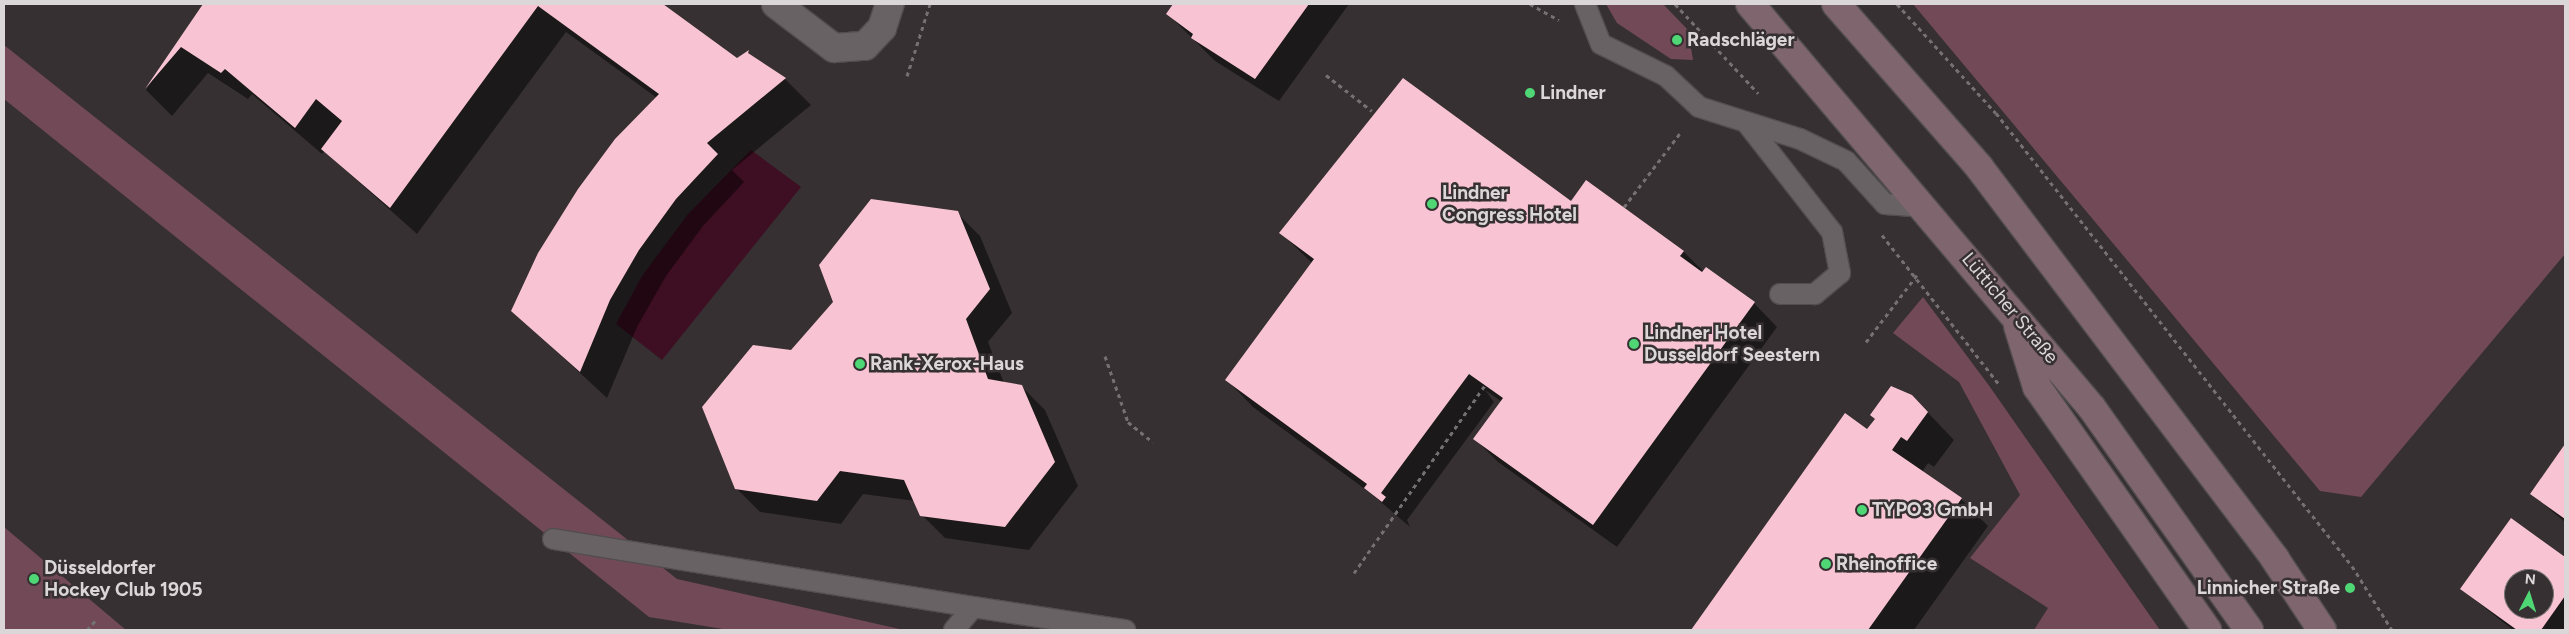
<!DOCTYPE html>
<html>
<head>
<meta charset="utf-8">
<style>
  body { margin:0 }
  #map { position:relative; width:2569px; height:634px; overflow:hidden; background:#363032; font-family:Figtree,sans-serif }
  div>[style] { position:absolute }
  .green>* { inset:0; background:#724a57 }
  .water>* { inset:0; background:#3e0e22 }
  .shadow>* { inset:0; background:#0007 }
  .building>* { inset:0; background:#f8c4d3 }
  .path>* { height:3px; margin-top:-1.5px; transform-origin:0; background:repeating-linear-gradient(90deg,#757072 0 4px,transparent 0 8px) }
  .roads { filter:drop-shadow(1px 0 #524d4f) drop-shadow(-1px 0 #524d4f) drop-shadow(0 1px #524d4f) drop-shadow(0 -1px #524d4f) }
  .lane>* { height:20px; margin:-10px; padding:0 10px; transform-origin:10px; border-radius:10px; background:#686264 }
  .street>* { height:28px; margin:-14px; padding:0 14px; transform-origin:14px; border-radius:14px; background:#686264 }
  .secondary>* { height:28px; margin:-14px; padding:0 14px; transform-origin:14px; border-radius:14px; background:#7f656e }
  .dots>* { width:14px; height:14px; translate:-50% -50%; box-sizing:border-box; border:2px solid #363032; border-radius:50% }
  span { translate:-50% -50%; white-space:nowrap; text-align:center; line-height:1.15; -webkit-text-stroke:5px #363032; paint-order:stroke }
  .poi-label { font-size:19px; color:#dbd7d8; font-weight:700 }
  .left { translate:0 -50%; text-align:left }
  .right { translate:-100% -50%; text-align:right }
  .street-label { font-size:19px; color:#dbd7d8 }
  .frame { position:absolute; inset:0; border:5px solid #dbd7d8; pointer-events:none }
  .north { position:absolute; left:2504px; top:569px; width:50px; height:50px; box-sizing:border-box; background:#363032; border:1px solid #787374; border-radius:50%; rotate:5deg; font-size:14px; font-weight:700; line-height:20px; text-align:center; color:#dbd7d8 }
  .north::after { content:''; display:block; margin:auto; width:18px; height:22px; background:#4fd675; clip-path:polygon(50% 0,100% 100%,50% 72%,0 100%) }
</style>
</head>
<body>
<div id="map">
  <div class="green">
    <i style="clip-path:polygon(1606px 4px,1663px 4px,1688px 30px,1693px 60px,1671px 59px,1617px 23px)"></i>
    <i style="clip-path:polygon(1913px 4px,2565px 4px,2565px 254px,2361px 497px,2320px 491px)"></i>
    <i style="clip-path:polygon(4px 45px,677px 579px,904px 630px,729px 630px,649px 617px,4px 99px)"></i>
    <i style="clip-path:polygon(1923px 297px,1990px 387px,2160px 630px,2034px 630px,2048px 608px,1970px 558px,2020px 495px,1959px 382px,1893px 333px)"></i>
    <i style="clip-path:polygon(4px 527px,126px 630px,4px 630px)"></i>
  </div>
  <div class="water">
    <i style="clip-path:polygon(751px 150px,801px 187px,662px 360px,616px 324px,642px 276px,688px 214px)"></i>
  </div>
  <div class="shadow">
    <i style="clip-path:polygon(204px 4px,661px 4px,737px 60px,785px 79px,811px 105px,732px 170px,744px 182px,703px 226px,666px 276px,637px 327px,607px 398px,513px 311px,657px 98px,566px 32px,417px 234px,324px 151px,322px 154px,252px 94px,248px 99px,208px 73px,172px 116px,146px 90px)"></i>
    <i style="clip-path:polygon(1175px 4px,1349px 4px,1279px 101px,1215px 61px,1168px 14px)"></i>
    <i style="clip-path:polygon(1586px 182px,1684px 252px,1704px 272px,1706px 269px,1754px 303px,1777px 327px,1617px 547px,1498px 462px,1475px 439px,1502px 402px,1485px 390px,1494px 402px,1407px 520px,1410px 527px,1369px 492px,1253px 407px,1227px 380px,1312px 263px,1281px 233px,1572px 202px)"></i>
    <i style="clip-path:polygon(957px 213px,980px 236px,1012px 313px,988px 342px,1004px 383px,1021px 386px,1045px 410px,1078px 486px,1029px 550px,945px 538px,922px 515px,915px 501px,863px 494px,841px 524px,760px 512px,736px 488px,792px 351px)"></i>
    <i style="clip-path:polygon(1912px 396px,1954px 440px,1934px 467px,1928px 463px,1922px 472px,1961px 499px,1988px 526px,1914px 630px,1693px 630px,1845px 415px,1868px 430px)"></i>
    <i style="clip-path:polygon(2565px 446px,2565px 522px,2531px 494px)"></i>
    <i style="clip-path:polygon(evenodd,2511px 520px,2565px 559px,2565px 630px,2513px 630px,2461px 589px,2511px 520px,2514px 579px,2544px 579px,2544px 609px,2514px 609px,2514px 579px)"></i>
  </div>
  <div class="building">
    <i style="clip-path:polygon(203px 4px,663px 4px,737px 58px,749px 50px,748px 53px,786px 78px,707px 143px,718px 154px,676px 199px,639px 250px,610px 300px,580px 372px,511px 311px,538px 253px,578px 189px,615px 139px,659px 94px,538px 6px,390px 208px,321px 149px,342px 121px,316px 99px,295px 128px,225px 69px,221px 73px,181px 47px,145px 89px)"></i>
    <i style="clip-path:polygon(1173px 4px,1309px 4px,1255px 79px,1191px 38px,1193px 34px,1166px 14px)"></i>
    <i style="clip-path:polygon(1403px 78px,1571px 201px,1586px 180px,1684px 251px,1680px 256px,1702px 272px,1706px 267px,1755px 302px,1593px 525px,1473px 439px,1503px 398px,1469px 374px,1381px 493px,1386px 497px,1382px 502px,1364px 488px,1367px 484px,1225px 380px,1314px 259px,1279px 233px)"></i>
    <i style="clip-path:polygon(871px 199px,958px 211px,990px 289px,966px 319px,988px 379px,1022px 385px,1055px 462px,1005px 527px,920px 516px,904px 480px,840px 471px,817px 501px,735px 489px,702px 407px,753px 345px,791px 350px,833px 302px,819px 265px)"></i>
    <i style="clip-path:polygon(1891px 386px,1912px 395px,1928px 412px,1907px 441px,1901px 437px,1892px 450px,1962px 498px,1868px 630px,1691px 630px,1845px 413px,1867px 429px,1875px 419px,1870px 415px)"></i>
    <i style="clip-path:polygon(2565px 444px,2565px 519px,2530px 494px)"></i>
    <i style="clip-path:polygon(evenodd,2511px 518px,2565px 557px,2565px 596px,2541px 630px,2517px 630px,2460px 589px,2511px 518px,2514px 579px,2544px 579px,2544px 609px,2514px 609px,2514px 579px)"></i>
  </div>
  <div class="path">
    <i style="left:1530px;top:4px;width:33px;rotate:29deg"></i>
    <i style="left:1675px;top:4px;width:122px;rotate:47deg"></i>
    <i style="left:1897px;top:4px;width:147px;rotate:47.8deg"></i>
    <i style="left:1996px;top:113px;width:576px;rotate:51.84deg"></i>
    <i style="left:2352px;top:566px;width:75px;rotate:58deg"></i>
    <i style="left:1326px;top:75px;width:58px;rotate:38deg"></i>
    <i style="left:907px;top:76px;width:76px;rotate:-72.3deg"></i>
    <i style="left:1624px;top:207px;width:94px;rotate:-52.8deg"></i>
    <i style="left:1882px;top:235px;width:189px;rotate:51.9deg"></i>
    <i style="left:1866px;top:342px;width:84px;rotate:-52.7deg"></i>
    <i style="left:1105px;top:356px;width:70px;rotate:70.8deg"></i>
    <i style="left:1128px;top:422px;width:32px;rotate:39deg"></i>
    <i style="left:1354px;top:573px;width:229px;rotate:-55.1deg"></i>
    <i style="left:87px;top:630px;width:13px;rotate:-48deg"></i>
  </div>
  <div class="roads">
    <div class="lane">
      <i style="left:1585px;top:4px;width:43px;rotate:68.2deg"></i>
      <i style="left:1601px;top:44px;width:72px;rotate:26.2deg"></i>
      <i style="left:1666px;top:76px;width:45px;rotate:43.2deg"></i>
      <i style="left:1699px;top:107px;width:106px;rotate:17.6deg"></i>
      <i style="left:1800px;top:139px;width:51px;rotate:25.6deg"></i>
      <i style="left:1846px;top:161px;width:58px;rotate:47.8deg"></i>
      <i style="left:1885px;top:204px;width:41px;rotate:4.2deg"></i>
      <i style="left:1746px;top:122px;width:140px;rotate:52deg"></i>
      <i style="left:1832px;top:232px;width:42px;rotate:79deg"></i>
      <i style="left:1840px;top:273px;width:33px;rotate:140deg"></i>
      <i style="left:1815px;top:294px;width:35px;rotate:180deg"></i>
      <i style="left:553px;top:539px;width:425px;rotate:9.2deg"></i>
      <i style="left:954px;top:630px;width:30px;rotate:-50deg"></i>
      <i style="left:973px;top:607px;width:154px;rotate:8.6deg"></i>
    </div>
    <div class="street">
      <i style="left:776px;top:4px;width:73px;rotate:37.2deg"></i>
      <i style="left:834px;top:48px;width:31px;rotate:-4deg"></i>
      <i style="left:865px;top:46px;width:25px;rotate:-47deg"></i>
      <i style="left:882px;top:28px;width:25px;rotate:-72deg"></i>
    </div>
    <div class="secondary">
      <i style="left:1750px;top:4px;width:529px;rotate:49.75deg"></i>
      <i style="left:2092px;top:408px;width:272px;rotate:54.7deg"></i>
      <i style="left:1836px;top:4px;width:217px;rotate:48.7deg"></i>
      <i style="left:1979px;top:167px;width:491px;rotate:52.9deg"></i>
      <i style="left:2275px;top:559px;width:85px;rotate:56.5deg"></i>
      <i style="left:2018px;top:326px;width:64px;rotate:72.7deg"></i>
      <i style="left:2037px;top:387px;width:297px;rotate:55deg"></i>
    </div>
  </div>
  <div class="dots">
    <i style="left:1677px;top:40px;background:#4fd675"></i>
    <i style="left:1530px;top:93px;background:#4fd675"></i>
    <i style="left:1432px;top:204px;background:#4fd675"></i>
    <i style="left:1634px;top:344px;background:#4fd675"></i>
    <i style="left:860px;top:364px;background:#4fd675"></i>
    <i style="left:1862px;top:510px;background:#4fd675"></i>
    <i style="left:1826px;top:564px;background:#4fd675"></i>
    <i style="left:34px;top:579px;background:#4fd675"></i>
    <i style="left:2350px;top:588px;background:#4fd675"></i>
  </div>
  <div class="poi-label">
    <span class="left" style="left:1687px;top:40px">Radschläger</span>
    <span class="left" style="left:1540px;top:93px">Lindner</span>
    <span class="left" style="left:1442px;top:204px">Lindner<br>Congress Hotel</span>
    <span class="left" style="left:1644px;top:344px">Lindner Hotel<br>Dusseldorf Seestern</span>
    <span class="left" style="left:870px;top:364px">Rank-Xerox-Haus</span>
    <span class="left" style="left:1872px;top:510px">TYPO3 GmbH</span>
    <span class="left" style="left:1836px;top:564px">Rheinoffice</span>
    <span class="left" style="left:44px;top:579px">Düsseldorfer<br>Hockey Club 1905</span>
    <span class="right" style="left:2340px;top:588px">Linnicher Straße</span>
  </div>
  <div class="street-label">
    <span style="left:2010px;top:308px;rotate:50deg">Lütticher Straße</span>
  </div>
  <div class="frame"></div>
  <div class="north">N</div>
</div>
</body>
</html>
